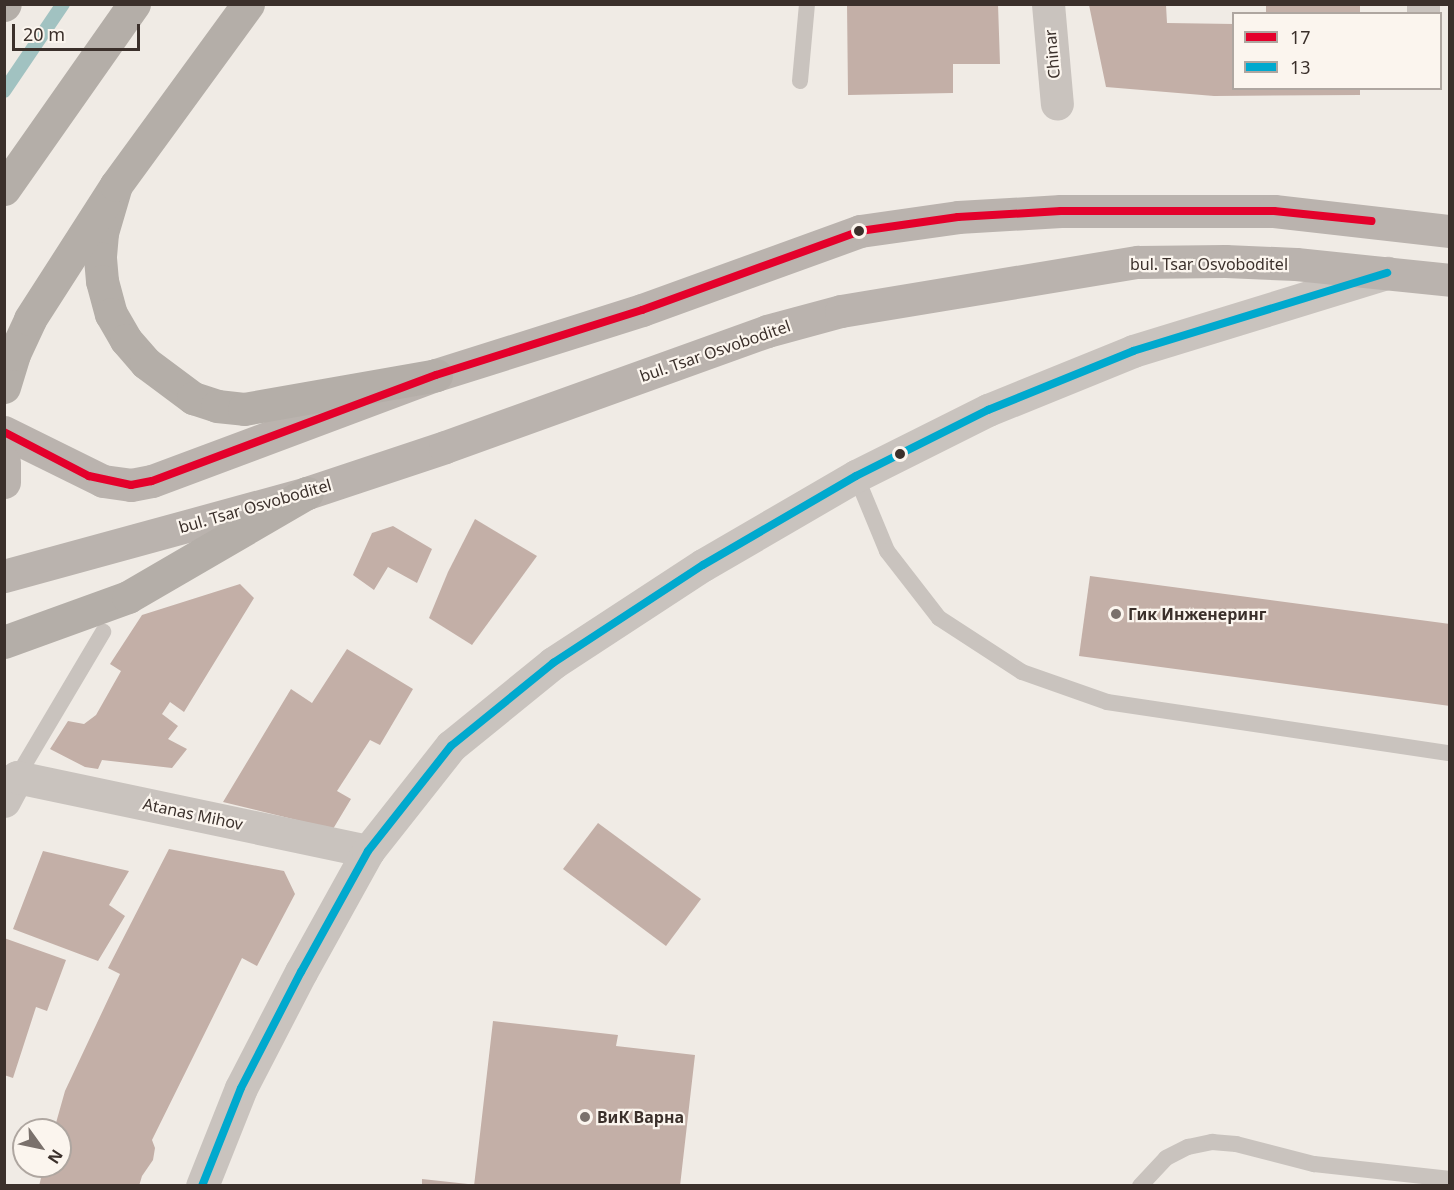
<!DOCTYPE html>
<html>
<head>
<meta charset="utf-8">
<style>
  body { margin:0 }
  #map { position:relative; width:1454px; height:1190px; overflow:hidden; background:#f0ebe5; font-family:"Noto Sans",sans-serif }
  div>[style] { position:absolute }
  .stream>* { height:14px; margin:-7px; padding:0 7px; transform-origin:7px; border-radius:7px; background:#a1c2c1 }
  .building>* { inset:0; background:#c3afa7 }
  .service>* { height:16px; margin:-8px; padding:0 8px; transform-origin:8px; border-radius:8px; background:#c9c3be }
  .minor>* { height:33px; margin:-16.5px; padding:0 16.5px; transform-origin:16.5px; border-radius:16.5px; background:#c9c3be }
  .secondary>* { height:33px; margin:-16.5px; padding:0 16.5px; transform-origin:16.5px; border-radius:16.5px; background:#bab3ae }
  .trunk>* { height:33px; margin:-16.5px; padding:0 16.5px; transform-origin:16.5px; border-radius:16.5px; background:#b4aea8 }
  .bus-1>* { height:8px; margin:-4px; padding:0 4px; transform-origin:4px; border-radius:4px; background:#e4002b }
  .bus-2>* { height:8px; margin:-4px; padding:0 4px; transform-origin:4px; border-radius:4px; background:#00a9ce }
  .dots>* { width:16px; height:16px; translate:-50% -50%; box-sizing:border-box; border:3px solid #fbf5ee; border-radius:50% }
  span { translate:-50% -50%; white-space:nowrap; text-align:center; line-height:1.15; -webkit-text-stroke:4.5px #fbf5ee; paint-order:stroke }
  .street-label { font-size:16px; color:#3b302b }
  .poi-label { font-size:16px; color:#3b302b; font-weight:700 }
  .left { translate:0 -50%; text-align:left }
  .frame { position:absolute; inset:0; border:6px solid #3b302b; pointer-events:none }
  .legend { position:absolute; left:1232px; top:12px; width:210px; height:78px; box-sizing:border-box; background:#fbf5ee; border:2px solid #aea6a0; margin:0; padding:8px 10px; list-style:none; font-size:18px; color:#3b302b }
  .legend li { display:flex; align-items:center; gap:12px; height:30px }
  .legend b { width:30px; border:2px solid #aea6a0 }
  .north { position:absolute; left:12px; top:1118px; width:60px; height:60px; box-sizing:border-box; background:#fbf5ee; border:2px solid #aea6a0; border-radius:50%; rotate:123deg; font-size:16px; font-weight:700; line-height:24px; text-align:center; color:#3b302b }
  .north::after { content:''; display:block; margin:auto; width:21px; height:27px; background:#7a716c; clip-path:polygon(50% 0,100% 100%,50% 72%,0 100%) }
  .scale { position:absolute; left:12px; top:24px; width:128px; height:27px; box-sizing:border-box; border:3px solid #3b302b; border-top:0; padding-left:8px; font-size:18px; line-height:21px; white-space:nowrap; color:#3b302b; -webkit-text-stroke:4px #fbf5ee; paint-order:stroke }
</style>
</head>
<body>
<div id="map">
  <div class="stream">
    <i style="left:4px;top:91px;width:105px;rotate:-55.9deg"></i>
  </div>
  <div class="building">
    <i style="clip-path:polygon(847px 4px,998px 4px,1000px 64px,953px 64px,953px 93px,848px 95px)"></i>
    <i style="clip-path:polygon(1266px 4px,1360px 4px,1360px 14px,1266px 14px)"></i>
    <i style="clip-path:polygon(1089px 5px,1166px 5px,1167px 23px,1234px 24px,1234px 88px,1360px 88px,1360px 95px,1214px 96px,1106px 87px)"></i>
    <i style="clip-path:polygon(475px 519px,537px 556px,472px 645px,429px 618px,448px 572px)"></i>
    <i style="clip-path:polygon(393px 526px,432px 549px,417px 583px,388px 567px,374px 590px,353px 575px,372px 533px)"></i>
    <i style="clip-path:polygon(1090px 576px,1450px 624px,1450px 706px,1079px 656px)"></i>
    <i style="clip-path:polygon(240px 584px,254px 598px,184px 712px,170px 702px,162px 714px,178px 726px,168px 739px,187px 749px,172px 768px,102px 760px,98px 769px,85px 767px,50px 749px,68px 721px,84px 724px,96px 715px,121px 671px,110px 664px,142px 615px)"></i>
    <i style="clip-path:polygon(347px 649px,413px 689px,380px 745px,370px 740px,337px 791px,351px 799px,333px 829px,223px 802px,291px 689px,312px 703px)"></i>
    <i style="clip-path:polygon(598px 823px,701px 899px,666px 946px,563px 869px)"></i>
    <i style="clip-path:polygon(169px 849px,284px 871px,295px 894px,257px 966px,242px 958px,152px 1140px,155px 1148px,153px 1160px,142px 1176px,139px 1186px,39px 1186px,44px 1166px,60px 1166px,60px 1130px,54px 1130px,65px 1091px,120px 974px,108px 968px)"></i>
    <i style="clip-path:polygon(43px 851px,129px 871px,109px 905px,125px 916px,98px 961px,13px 929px)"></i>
    <i style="clip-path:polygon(4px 938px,66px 960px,47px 1011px,36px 1007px,13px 1078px,4px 1075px)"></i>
    <i style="clip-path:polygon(493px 1021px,618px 1035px,616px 1046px,695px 1055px,680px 1186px,474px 1186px)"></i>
    <i style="clip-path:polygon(422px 1179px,468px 1184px,468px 1186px,422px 1186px)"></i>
  </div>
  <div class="service">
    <i style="left:800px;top:81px;width:77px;rotate:-84.8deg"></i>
    <i style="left:856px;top:476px;width:81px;rotate:67.5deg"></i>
    <i style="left:887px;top:551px;width:85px;rotate:52.2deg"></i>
    <i style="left:939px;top:618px;width:99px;rotate:33deg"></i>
    <i style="left:1022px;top:672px;width:90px;rotate:19.4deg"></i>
    <i style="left:1107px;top:702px;width:347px;rotate:8.5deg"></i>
    <i style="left:17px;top:777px;width:169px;rotate:-59.3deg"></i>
    <i style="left:1140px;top:1186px;width:38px;rotate:-47deg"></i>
    <i style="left:1166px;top:1158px;width:25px;rotate:-27deg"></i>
    <i style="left:1188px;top:1147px;width:25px;rotate:-12deg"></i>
    <i style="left:1212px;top:1142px;width:24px;rotate:5deg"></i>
    <i style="left:1236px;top:1144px;width:81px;rotate:14.4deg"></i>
    <i style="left:1314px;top:1164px;width:137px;rotate:6.3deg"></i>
  </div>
  <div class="minor">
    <i style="left:1048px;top:4px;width:100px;rotate:84.9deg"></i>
    <i style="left:1423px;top:14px;width:10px;rotate:-90deg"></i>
    <i style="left:4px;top:801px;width:27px;rotate:-62deg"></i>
    <i style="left:17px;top:777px;width:359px;rotate:11.9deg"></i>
    <i style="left:202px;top:1186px;width:105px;rotate:-68.3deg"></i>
    <i style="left:241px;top:1088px;width:131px;rotate:-62.7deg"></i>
    <i style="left:301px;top:972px;width:138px;rotate:-61deg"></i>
    <i style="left:368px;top:851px;width:134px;rotate:-51.7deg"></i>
    <i style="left:451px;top:746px;width:132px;rotate:-39.1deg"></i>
    <i style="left:553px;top:663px;width:179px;rotate:-33.2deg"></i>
    <i style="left:703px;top:565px;width:177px;rotate:-30.2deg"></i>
    <i style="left:856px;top:476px;width:148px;rotate:-26.6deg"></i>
    <i style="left:988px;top:410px;width:157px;rotate:-22.1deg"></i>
    <i style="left:1133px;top:351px;width:266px;rotate:-17.1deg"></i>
  </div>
  <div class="secondary">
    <i style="left:4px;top:432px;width:110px;rotate:26.3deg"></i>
    <i style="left:103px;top:481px;width:28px;rotate:8deg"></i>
    <i style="left:131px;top:485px;width:21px;rotate:-11deg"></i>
    <i style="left:152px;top:481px;width:303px;rotate:-20.5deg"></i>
    <i style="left:436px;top:375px;width:216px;rotate:-17.5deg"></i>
    <i style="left:642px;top:310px;width:232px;rotate:-19.9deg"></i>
    <i style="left:860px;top:231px;width:99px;rotate:-8.1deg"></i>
    <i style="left:958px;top:217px;width:103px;rotate:-3.3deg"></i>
    <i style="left:1061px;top:211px;width:213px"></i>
    <i style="left:1274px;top:211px;width:177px;rotate:6.5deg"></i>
    <i style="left:4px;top:462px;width:20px;rotate:90deg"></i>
    <i style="left:4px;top:576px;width:314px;rotate:-15.3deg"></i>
    <i style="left:307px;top:493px;width:145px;rotate:-18.4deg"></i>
    <i style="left:445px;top:447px;width:342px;rotate:-19.8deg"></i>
    <i style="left:767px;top:331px;width:77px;rotate:-15.1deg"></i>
    <i style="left:841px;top:311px;width:301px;rotate:-9.4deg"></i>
    <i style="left:1138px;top:262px;width:87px;rotate:-0.7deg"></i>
    <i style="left:1225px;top:261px;width:71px;rotate:2.4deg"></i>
    <i style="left:1296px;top:264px;width:155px;rotate:5.9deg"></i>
  </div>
  <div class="trunk">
    <i style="left:4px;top:5px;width:1px;rotate:-45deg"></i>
    <i style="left:116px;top:185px;width:50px;rotate:106.3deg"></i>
    <i style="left:102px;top:233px;width:25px;rotate:95deg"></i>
    <i style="left:100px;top:258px;width:23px;rotate:85deg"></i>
    <i style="left:102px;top:281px;width:34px;rotate:75deg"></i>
    <i style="left:111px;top:314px;width:30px;rotate:60deg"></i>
    <i style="left:126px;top:340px;width:30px;rotate:49deg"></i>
    <i style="left:146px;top:363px;width:59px;rotate:36.7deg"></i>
    <i style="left:193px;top:398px;width:25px;rotate:18deg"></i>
    <i style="left:217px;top:406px;width:27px;rotate:6deg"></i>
    <i style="left:244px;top:409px;width:195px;rotate:-10deg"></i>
    <i style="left:4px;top:189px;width:226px;rotate:-54.9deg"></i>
    <i style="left:4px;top:387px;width:34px;rotate:-73deg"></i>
    <i style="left:14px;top:354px;width:38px;rotate:-65deg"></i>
    <i style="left:30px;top:319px;width:159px;rotate:-57.3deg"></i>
    <i style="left:116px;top:185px;width:224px;rotate:-53.9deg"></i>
    <i style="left:4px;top:642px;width:132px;rotate:-19.9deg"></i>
    <i style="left:128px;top:597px;width:207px;rotate:-30.2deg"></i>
  </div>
  <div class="bus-1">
    <i style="left:4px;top:432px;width:96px;rotate:27.4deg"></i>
    <i style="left:89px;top:476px;width:43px;rotate:12.1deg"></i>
    <i style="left:131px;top:485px;width:21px;rotate:-11deg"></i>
    <i style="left:152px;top:481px;width:303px;rotate:-20.5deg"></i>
    <i style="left:436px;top:375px;width:216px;rotate:-17.5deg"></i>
    <i style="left:642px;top:310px;width:232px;rotate:-19.9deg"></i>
    <i style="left:860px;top:231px;width:99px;rotate:-8.1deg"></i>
    <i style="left:958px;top:217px;width:103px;rotate:-3.3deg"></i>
    <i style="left:1061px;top:211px;width:213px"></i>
    <i style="left:1274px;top:211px;width:98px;rotate:5.9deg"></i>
  </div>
  <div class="bus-2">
    <i style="left:202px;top:1186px;width:105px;rotate:-68.3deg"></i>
    <i style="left:241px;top:1088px;width:131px;rotate:-62.7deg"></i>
    <i style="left:301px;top:972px;width:138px;rotate:-61deg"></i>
    <i style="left:368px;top:851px;width:134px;rotate:-51.7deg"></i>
    <i style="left:451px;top:746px;width:132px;rotate:-39.1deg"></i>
    <i style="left:553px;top:663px;width:179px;rotate:-33.2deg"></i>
    <i style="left:703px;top:565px;width:177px;rotate:-30.2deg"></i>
    <i style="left:856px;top:476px;width:148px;rotate:-26.6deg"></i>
    <i style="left:988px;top:410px;width:157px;rotate:-22.1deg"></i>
    <i style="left:1133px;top:351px;width:266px;rotate:-17.1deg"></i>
  </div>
  <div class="dots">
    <i style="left:859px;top:231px;background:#3b302b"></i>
    <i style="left:900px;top:454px;background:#3b302b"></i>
    <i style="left:1116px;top:614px;background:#7a716c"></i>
    <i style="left:585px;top:1117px;background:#7a716c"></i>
  </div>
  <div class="street-label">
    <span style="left:1052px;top:54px;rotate:-95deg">Chinar</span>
    <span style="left:1209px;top:264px">bul. Tsar Osvoboditel</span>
    <span style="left:715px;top:351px;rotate:-19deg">bul. Tsar Osvoboditel</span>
    <span style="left:255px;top:506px;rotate:-16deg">bul. Tsar Osvoboditel</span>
    <span style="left:193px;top:814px;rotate:12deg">Atanas Mihov</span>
  </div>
  <div class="poi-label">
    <span class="left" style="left:1128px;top:614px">Гик Инженеринг</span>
    <span class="left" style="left:597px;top:1117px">ВиК Варна</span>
  </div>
  <div class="frame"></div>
  <ul class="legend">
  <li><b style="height:8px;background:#e4002b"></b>17</li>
  <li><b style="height:8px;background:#00a9ce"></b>13</li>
  </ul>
  <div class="north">N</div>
  <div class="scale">20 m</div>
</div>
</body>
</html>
